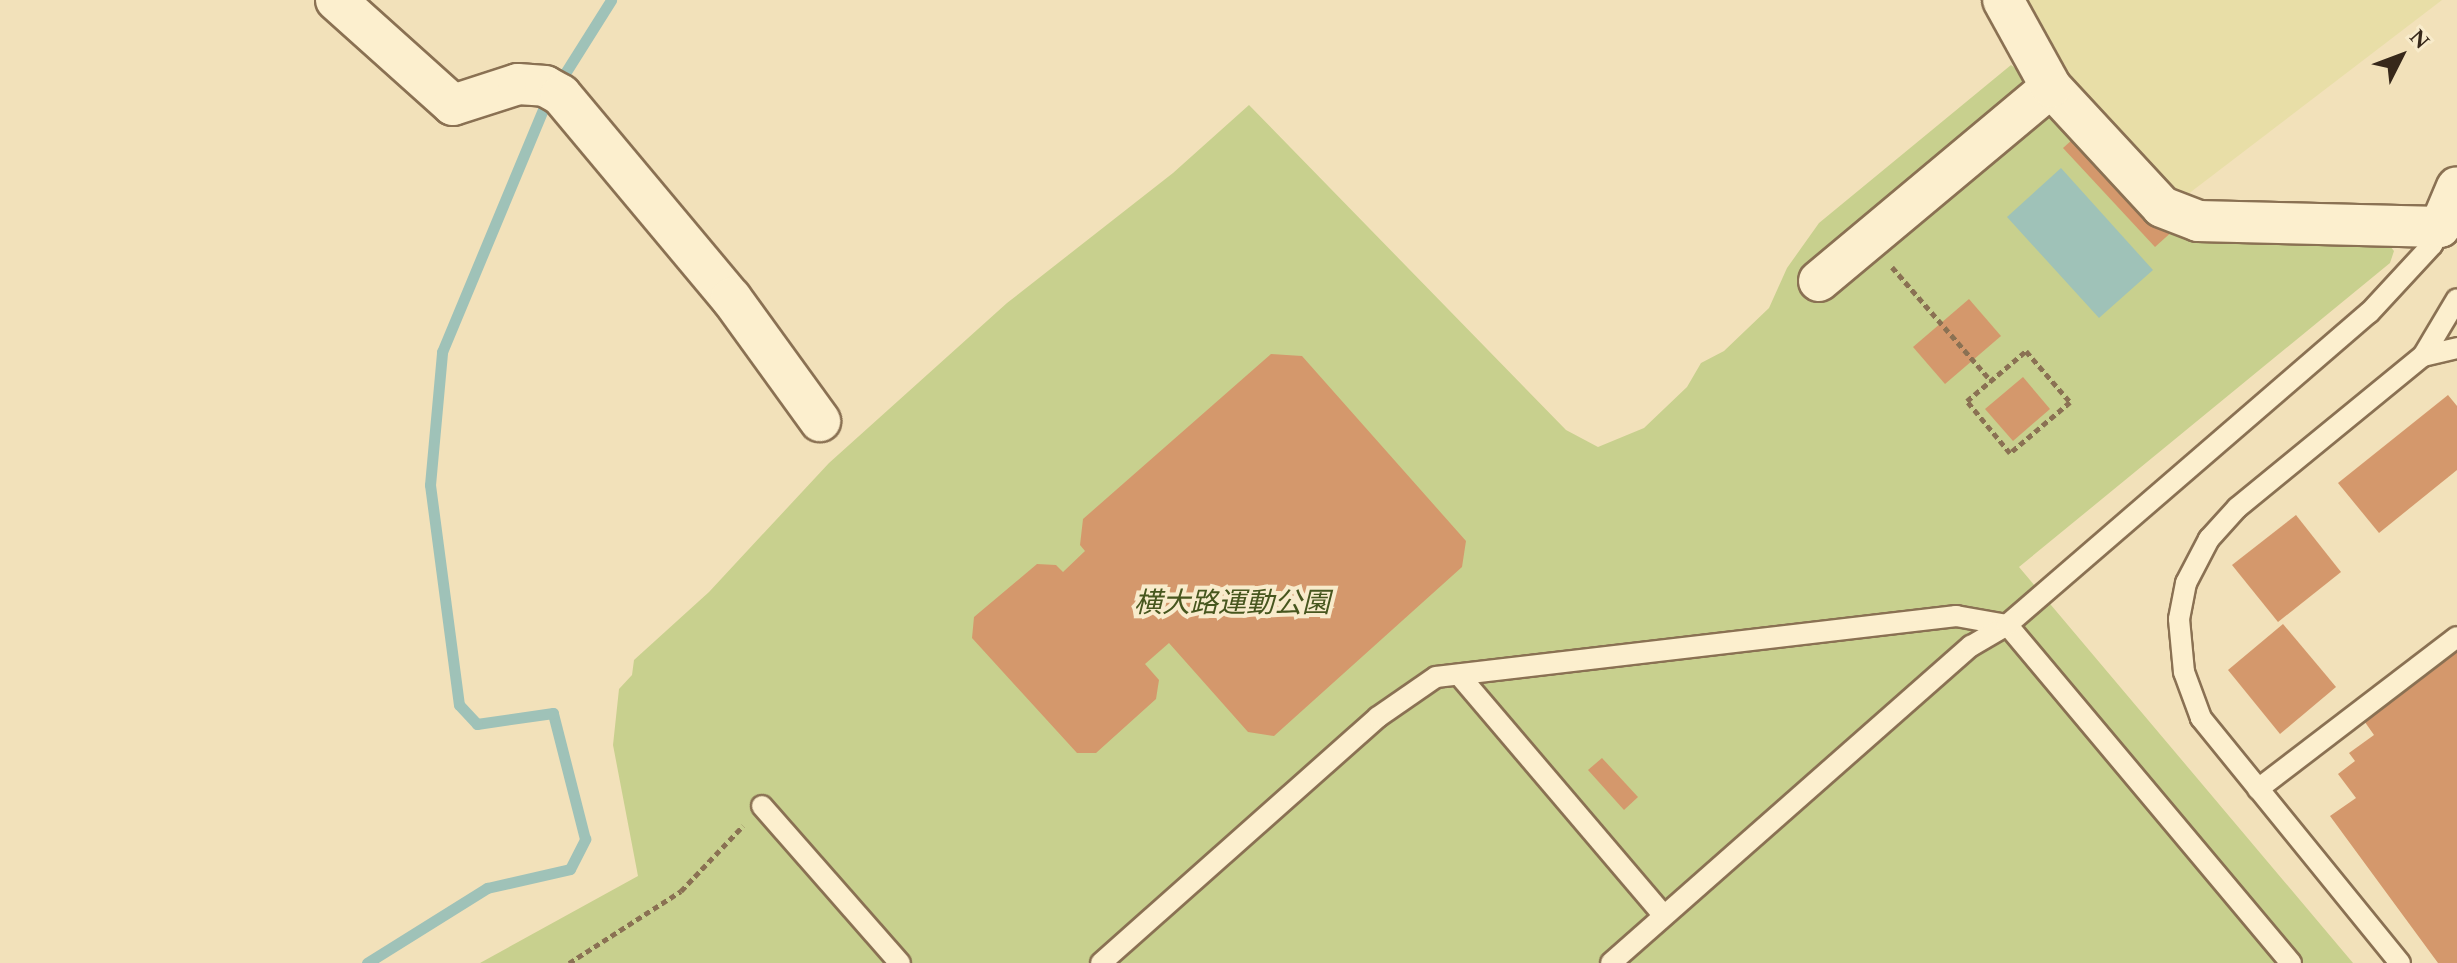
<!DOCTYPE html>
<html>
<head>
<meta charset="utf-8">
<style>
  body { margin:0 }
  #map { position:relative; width:2457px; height:963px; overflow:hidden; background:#f2e1ba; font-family:Spectral,"Noto Sans JP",serif }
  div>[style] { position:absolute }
  .farmland>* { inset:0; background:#e8dea7 }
  .green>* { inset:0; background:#c8d08e }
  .water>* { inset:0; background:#9fc2b8 }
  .stream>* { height:11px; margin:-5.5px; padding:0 5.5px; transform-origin:5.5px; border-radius:5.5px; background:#9fc2b8 }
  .building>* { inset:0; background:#d4986c }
  .path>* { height:5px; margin-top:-2.5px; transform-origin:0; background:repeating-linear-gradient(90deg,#8a7153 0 6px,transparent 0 10px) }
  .roads { filter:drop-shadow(2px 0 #8a7153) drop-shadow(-2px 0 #8a7153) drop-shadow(0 2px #8a7153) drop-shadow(0 -2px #8a7153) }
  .lane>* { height:20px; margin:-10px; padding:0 10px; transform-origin:10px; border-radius:10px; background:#fcefce }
  .street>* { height:40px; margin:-20px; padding:0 20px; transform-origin:20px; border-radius:20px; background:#fcefce }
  span { translate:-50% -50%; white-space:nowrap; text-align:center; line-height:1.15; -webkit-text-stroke:8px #f8ebcb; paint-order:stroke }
  .park-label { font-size:28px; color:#47561e; font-style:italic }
  .north { position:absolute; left:2361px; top:16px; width:80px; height:80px; -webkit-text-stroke:6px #f8ebcb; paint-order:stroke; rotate:48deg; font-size:22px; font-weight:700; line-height:32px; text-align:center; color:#37281a }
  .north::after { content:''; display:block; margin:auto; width:28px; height:36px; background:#37281a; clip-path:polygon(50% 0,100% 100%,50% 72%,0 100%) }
</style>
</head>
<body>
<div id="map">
  <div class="farmland">
    <i style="clip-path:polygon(2011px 0,2442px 0,2179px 201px,2064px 90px)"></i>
  </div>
  <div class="green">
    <i style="clip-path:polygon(2011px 65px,2040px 86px,2183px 233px,2385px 240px,2394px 251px,2390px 263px,2019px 567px,2353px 963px,480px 963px,638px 876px,613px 745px,619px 689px,632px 675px,634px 660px,709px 592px,829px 463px,1007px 303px,1173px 173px,1249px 105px,1566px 430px,1598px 447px,1644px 428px,1687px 387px,1701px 363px,1724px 351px,1769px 308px,1787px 268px,1819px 223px)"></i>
  </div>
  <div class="water">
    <i style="clip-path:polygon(2061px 168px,2153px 270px,2099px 318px,2007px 217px)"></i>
  </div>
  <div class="stream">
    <i style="left:367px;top:963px;width:142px;rotate:-32deg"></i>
    <i style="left:487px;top:888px;width:85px;rotate:-12.9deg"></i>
    <i style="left:570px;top:869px;width:34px;rotate:-63deg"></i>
    <i style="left:585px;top:839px;width:130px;rotate:-104.3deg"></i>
    <i style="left:553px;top:713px;width:77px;rotate:171.8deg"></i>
    <i style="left:477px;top:724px;width:26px;rotate:-133deg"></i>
    <i style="left:459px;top:705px;width:222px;rotate:-97.5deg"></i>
    <i style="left:430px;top:485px;width:134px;rotate:-84.8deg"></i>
    <i style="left:442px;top:352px;width:268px;rotate:-67.4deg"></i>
    <i style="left:545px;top:105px;width:124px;rotate:-57.8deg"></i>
  </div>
  <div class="building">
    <i style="clip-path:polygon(2083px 130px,2175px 229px,2155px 247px,2063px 148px)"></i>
    <i style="clip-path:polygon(1969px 299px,2001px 336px,1945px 384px,1913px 347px)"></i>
    <i style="clip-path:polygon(1271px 354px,1302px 356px,1466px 541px,1462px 567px,1274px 736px,1248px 732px,1169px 643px,1145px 664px,1159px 680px,1156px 699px,1096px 753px,1077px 753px,972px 638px,974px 617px,1037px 564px,1056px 565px,1063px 572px,1085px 551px,1080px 545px,1083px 519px)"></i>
    <i style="clip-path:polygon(2023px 377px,2050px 409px,2013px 441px,1985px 409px)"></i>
    <i style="clip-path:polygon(2448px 395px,2457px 406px,2457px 470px,2379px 533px,2338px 483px)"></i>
    <i style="clip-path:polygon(2296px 515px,2341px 572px,2278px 622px,2232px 565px)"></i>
    <i style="clip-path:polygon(2283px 624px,2336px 687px,2280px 734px,2228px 670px)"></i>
    <i style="clip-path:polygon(2457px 644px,2457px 963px,2438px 963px,2330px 816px,2356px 798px,2338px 774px,2355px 761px,2349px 753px,2374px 735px,2360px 715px)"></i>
    <i style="clip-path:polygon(1602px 758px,1638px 797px,1624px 810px,1588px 770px)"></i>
  </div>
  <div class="path">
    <i style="left:1892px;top:267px;width:151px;rotate:49deg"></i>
    <i style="left:2026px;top:351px;width:67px;rotate:49.2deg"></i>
    <i style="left:2070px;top:402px;width:79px;rotate:139.6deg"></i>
    <i style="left:2010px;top:453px;width:67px;rotate:-129.6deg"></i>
    <i style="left:1967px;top:401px;width:77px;rotate:-40.3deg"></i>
    <i style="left:569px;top:963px;width:133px;rotate:-32.7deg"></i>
    <i style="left:681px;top:891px;width:90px;rotate:-46.4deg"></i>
  </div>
  <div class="roads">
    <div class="lane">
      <i style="left:2423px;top:356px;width:66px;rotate:-59.2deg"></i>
      <i style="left:1459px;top:675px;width:316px;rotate:49.6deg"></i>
      <i style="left:2258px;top:789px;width:250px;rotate:-37.4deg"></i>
      <i style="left:762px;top:806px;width:209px;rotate:48.7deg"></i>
      <i style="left:1101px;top:963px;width:370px;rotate:-41.6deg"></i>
      <i style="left:1378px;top:717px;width:70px;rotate:-34.6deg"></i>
      <i style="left:1436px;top:677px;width:524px;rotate:-6.69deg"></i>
      <i style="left:1956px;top:616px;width:52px;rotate:10deg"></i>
      <i style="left:1611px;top:963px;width:480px;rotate:-41.4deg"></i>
      <i style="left:1971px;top:646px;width:42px;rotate:-30.3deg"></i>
      <i style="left:2291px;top:963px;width:441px;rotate:-130deg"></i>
      <i style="left:2007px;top:625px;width:478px;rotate:-40.8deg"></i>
      <i style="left:2369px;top:313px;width:93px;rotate:-47.2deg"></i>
      <i style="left:2432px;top:245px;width:20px;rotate:-66deg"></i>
      <i style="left:2400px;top:963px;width:316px;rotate:-129.1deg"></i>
      <i style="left:2201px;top:718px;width:49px;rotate:-110.3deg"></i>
      <i style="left:2184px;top:672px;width:53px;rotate:-95.4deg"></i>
      <i style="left:2179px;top:619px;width:37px;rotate:-79deg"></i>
      <i style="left:2186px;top:583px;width:50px;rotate:-62.4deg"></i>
      <i style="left:2209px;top:539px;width:42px;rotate:-47.9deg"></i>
      <i style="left:2237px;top:508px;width:240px;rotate:-39.3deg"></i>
      <i style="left:2423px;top:356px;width:35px;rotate:-13deg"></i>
    </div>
    <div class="street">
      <i style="left:336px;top:0;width:157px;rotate:41.9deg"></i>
      <i style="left:453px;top:105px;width:68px;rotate:-17.9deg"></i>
      <i style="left:518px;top:84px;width:27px;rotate:4deg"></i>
      <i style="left:545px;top:86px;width:18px;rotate:29deg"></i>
      <i style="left:561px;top:95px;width:265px;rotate:50.1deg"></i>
      <i style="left:731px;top:298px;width:152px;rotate:54.1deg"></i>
      <i style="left:2051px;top:87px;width:163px;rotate:47.2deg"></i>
      <i style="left:2162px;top:207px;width:39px;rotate:21deg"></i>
      <i style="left:2198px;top:221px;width:242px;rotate:1.4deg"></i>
      <i style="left:2440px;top:227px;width:43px;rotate:-67deg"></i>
      <i style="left:1819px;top:281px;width:302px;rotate:-39.9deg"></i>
      <i style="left:2051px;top:87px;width:99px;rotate:-118.9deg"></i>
    </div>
  </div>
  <div class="park-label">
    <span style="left:1232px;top:604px">横大路運動公園</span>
  </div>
  <div class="north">N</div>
</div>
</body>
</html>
